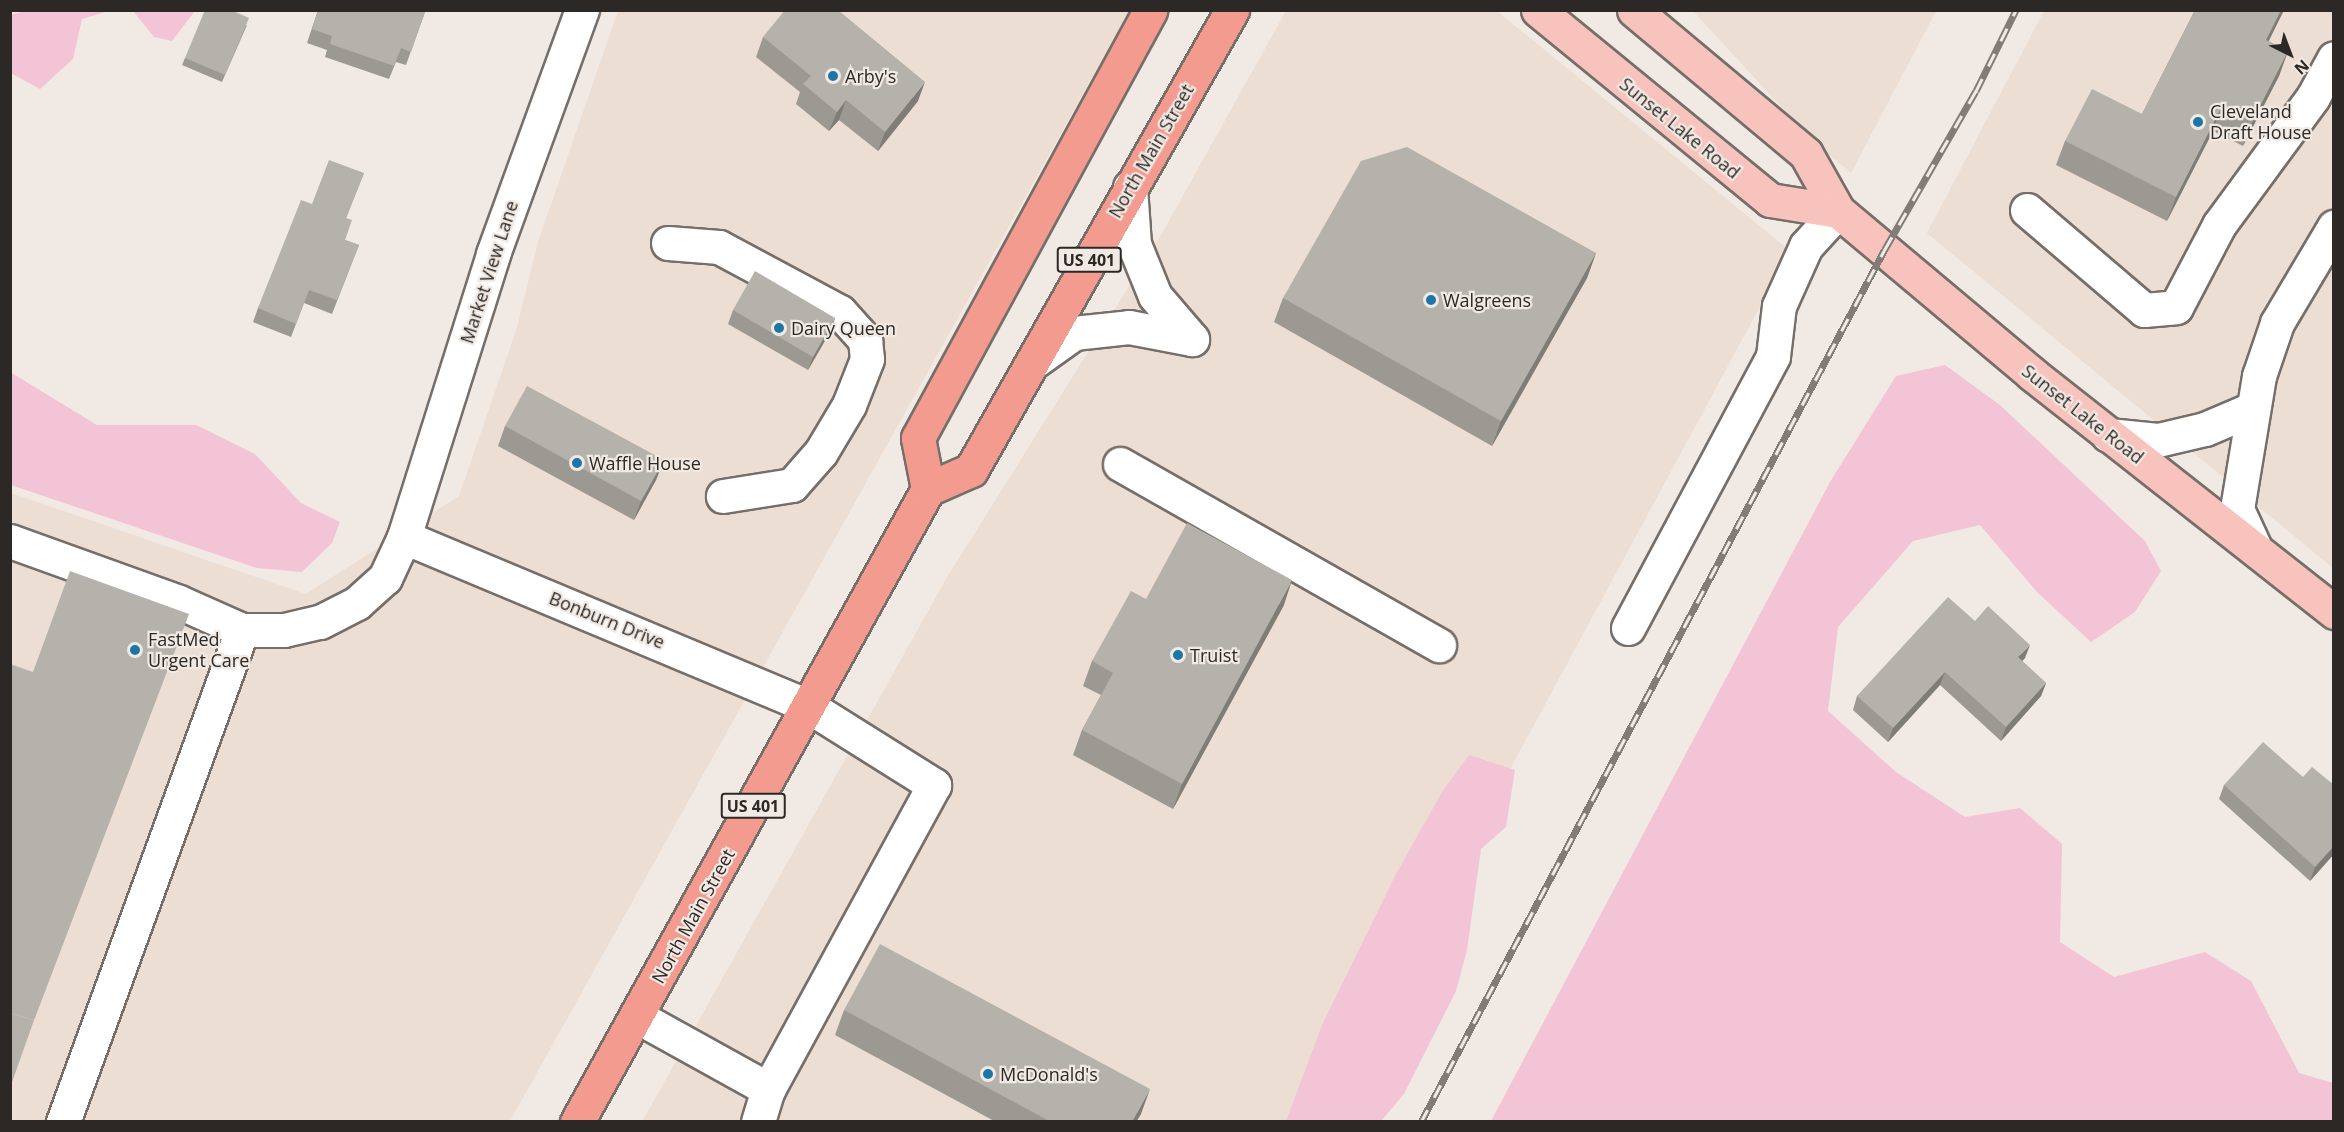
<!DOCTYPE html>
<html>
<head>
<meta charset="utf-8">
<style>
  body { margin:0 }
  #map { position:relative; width:2344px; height:1132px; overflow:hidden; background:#f1e9e3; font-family:"Open Sans",sans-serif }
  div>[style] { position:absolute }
  .built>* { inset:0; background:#ecded2 }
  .green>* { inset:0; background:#f3c4d6 }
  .roads { filter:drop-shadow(2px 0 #756e69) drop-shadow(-2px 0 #756e69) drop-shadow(0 2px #756e69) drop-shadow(0 -2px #756e69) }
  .minor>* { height:33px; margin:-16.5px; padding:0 16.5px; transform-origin:16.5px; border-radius:16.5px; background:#fff }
  .major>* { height:33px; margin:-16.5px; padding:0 16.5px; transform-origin:16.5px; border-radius:16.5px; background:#f8c3bc }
  .highway>* { height:33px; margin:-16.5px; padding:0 16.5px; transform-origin:16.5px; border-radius:16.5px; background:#f49b90 }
  .rail>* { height:7px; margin-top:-3.5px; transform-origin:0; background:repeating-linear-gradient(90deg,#f1e9e3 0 14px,#817c78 0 28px); box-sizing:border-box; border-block:2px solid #817c78 }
  .wall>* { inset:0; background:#9b9992 }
  .shaded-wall>* { inset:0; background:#7e7d77 }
  .building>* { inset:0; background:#b4b2aa }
  .dots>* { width:16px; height:16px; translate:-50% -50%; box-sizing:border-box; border:3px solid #f1e9e3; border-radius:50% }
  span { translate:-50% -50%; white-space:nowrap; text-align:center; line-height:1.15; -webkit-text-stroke:4.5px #f1e9e3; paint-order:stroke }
  .shield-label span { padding:2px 4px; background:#f1e9e3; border:2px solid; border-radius:4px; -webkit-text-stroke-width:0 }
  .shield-label { font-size:16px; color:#2b2826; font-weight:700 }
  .poi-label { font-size:18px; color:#2b2826 }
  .left { translate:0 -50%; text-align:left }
  .street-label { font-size:18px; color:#2b2826 }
  .frame { position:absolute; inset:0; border:12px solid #2b2826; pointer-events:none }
  .north { position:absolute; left:2260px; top:24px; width:60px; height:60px; -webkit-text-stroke:4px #f1e9e3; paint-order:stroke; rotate:138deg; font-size:16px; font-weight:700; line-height:24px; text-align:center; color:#2b2826 }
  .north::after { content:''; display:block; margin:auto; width:21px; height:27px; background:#2b2826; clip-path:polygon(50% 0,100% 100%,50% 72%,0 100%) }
</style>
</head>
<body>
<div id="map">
  <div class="built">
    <i style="clip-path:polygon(618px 11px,1129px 11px,510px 1121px,11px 1122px,11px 493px,306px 594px,459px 496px,516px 331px,538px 242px)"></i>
    <i style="clip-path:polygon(1286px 11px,1497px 11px,1790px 251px,1320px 1121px,642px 1122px,946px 579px,1160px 237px)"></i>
    <i style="clip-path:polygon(1693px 11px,1936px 11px,1851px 173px,1810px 138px)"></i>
    <i style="clip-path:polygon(2044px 11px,2333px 11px,2333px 568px,1927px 233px)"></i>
  </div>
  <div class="green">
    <i style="clip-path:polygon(25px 11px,25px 10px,109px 11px,82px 19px,73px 59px,40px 89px,11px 73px,11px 15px)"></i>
    <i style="clip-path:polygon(133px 11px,195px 11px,172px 41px,154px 37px)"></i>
    <i style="clip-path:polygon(1945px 365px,2000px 405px,2145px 541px,2161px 571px,2135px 612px,2091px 642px,2037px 592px,1980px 525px,1913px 541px,1838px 627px,1828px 711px,1896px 772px,1965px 817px,2020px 808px,2062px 844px,2060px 942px,2114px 977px,2205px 952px,2251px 981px,2299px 1073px,2333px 1083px,2333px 1121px,1491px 1121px,1830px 482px,1896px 376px)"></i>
    <i style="clip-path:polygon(10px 372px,97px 425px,196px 425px,255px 454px,301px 503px,340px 522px,332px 543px,302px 572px,257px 568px,11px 485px)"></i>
    <i style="clip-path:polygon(1469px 755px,1515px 770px,1506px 827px,1481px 849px,1467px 950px,1456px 991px,1404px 1094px,1381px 1121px,1286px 1121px,1322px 1025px,1396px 874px,1442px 792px)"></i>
  </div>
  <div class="roads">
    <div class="minor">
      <i style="left:1130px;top:187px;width:57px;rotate:86deg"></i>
      <i style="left:1134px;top:244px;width:56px;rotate:68deg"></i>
      <i style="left:1155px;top:296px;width:57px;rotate:49.3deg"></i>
      <i style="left:2027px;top:210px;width:154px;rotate:40.5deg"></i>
      <i style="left:2144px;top:310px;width:32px;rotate:-5deg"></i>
      <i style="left:2176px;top:307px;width:93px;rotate:-62.3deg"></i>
      <i style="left:2219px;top:225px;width:159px;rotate:-53.7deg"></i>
      <i style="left:2313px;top:97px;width:44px;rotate:-61.7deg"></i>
      <i style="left:668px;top:243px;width:51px;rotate:4.5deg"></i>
      <i style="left:719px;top:247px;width:137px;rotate:28.2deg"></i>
      <i style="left:840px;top:312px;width:38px;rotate:48deg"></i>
      <i style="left:865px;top:340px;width:19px;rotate:84deg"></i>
      <i style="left:867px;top:359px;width:49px;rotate:111.4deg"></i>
      <i style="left:849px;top:405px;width:55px;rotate:120.8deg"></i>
      <i style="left:821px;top:452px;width:44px;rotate:131.3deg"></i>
      <i style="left:792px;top:485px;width:70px;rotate:170.9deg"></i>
      <i style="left:1032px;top:363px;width:52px;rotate:-35.5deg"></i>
      <i style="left:1074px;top:333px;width:55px;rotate:-6.2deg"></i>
      <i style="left:1129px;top:327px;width:64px;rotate:10.8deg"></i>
      <i style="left:2108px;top:435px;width:50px;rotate:5.7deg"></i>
      <i style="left:2158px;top:440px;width:48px;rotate:-13.2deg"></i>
      <i style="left:2205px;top:429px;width:51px;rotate:-23.1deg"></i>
      <i style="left:1120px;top:464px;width:367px;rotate:29.6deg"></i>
      <i style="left:404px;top:537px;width:438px;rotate:22.7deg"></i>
      <i style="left:808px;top:706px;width:149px;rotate:32.1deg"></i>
      <i style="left:934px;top:785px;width:346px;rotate:118.6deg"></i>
      <i style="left:768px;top:1089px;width:34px;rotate:107deg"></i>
      <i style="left:10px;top:541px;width:180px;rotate:19.8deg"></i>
      <i style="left:179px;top:602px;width:69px;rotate:24deg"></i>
      <i style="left:242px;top:630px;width:42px"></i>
      <i style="left:284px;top:630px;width:37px;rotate:-13deg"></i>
      <i style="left:320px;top:622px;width:42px;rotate:-27.2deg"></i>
      <i style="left:357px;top:603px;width:38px;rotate:-42deg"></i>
      <i style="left:385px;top:578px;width:45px;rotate:-65.1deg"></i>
      <i style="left:404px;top:537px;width:297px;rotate:-72.5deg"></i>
      <i style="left:493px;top:254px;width:260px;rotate:-70deg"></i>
      <i style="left:2255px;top:548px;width:43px;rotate:-114.8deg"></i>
      <i style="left:2237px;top:509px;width:135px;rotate:-80.6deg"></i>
      <i style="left:2259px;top:376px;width:56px;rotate:-71.2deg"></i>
      <i style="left:2277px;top:323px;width:112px;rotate:-59.3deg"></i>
      <i style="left:1628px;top:628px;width:308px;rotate:-61.9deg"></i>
      <i style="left:1773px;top:356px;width:50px;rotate:-83.2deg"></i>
      <i style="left:1779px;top:306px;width:66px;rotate:-65.8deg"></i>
      <i style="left:1806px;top:246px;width:47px;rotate:-47.6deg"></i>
      <i style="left:638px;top:1017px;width:149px;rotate:29deg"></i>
      <i style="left:63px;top:1122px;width:524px;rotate:-70.01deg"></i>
    </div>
    <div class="major">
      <i style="left:1538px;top:10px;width:300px;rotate:39.3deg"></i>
      <i style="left:1770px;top:200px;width:69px;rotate:9.2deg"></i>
      <i style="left:1634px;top:10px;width:224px;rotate:39.9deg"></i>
      <i style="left:1806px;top:154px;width:65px;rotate:60.7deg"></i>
      <i style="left:1838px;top:211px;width:253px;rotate:40deg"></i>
      <i style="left:2032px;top:374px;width:385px;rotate:38.2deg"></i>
    </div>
    <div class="highway">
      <i style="left:928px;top:489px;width:52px;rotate:-101.1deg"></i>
      <i style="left:918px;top:438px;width:487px;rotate:-61.5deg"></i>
      <i style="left:577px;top:1122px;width:724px;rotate:-60.99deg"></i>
      <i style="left:928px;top:489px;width:47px;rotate:-23.8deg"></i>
      <i style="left:971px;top:470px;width:529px;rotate:-60.43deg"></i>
    </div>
  </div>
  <div class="rail">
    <i style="left:1421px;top:1122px;width:989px;rotate:-62.01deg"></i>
    <i style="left:1885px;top:249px;width:182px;rotate:-60.1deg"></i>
    <i style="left:1976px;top:91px;width:90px;rotate:-63.7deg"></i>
  </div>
  <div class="wall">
    <i style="clip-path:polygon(318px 10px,425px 12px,406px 65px,396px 62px,389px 79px,325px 57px,327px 50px,307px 43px)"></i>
    <i style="clip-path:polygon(2195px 10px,2284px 10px,2268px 41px,2288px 51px,2279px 76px,2243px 146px,2213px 131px,2167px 221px,2056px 165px,2065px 141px,2142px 114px)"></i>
    <i style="clip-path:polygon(247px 25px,222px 82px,182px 65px,185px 58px)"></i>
    <i style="clip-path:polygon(763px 37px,918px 101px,878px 151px,839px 120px,829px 131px,796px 104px,800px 92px,756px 57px)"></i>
    <i style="clip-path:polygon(364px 173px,346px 218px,345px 240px,359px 245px,332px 314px,304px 303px,291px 337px,253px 322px,258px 308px,312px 204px)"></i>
    <i style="clip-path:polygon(1596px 253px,1587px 278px,1492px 446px,1274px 322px,1283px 298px)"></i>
    <i style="clip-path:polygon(733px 310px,835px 318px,830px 332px,808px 370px,728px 324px)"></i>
    <i style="clip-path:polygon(505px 426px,664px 460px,656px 480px,634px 520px,498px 446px)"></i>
    <i style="clip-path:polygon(1146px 599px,1284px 605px,1173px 809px,1073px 755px,1082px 730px,1101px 695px,1083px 686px,1092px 661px)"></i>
    <i style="clip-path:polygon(1975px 621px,2025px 658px,2022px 661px,2046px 683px,2041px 696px,2001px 741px,1940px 685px,1888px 742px,1853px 710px,1857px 696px)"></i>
    <i style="clip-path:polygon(2303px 777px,2334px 785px,2334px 854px,2310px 881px,2219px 799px,2224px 785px)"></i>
    <i style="clip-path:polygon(844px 1010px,1141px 1114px,1136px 1122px,996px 1122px,835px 1035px)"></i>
  </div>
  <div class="shaded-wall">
    <i style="clip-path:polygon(2281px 10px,2284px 10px,2257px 65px,2266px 40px)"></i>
    <i style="clip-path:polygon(2288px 51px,2279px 76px,2243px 146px,2252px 122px)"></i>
    <i style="clip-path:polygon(925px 82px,918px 101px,878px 151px,885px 132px)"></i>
    <i style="clip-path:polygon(846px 100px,839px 120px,829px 131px,837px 112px)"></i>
    <i style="clip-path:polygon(2222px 106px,2213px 131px,2167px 221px,2176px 197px)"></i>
    <i style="clip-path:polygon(1596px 253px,1587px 278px,1492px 446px,1501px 421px)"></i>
    <i style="clip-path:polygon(835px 318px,830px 332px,808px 370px,813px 357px)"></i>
    <i style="clip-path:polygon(664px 460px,656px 480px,634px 520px,641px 501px)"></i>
    <i style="clip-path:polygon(1292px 580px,1284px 605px,1173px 809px,1182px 784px)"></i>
    <i style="clip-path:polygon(2030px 645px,2025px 658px,2013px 671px,2018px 657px)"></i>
    <i style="clip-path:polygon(1945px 672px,1940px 685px,1888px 742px,1893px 728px)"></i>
    <i style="clip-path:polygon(2046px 683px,2041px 696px,2001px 741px,2006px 727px)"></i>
    <i style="clip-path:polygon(2334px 846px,2334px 854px,2310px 881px,2315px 867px)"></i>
    <i style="clip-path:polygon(1150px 1089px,1141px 1114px,1136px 1122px,1132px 1122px)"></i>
  </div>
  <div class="building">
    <i style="clip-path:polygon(205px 10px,231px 10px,249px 18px,225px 75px,185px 58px)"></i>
    <i style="clip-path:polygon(318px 10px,420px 10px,425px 12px,411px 52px,401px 48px,394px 66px,330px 44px,332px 36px,312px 29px)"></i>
    <i style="clip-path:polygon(785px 10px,838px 10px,925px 82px,885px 132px,846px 100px,837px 112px,803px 84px,811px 76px,763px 37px)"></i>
    <i style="clip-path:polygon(2195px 10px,2281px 10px,2266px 40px,2288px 51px,2252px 122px,2222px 106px,2176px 197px,2065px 141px,2092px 89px,2142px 114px)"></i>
    <i style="clip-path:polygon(1407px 147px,1596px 253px,1501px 421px,1283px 298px,1361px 161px)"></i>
    <i style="clip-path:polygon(329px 160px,364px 173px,346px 218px,352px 220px,345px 240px,359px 245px,337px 300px,309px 290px,296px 324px,258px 308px,301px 200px,312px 204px)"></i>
    <i style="clip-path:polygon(755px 271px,835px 318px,813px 357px,733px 310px)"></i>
    <i style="clip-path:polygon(527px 386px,664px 460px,641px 501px,505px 426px)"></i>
    <i style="clip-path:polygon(1187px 523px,1292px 580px,1182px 784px,1082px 730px,1113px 673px,1092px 661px,1131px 591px,1146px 599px)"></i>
    <i style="clip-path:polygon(70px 571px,189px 614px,33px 1023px,34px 1020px,10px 1013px,10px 664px,33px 672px)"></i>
    <i style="clip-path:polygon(1948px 597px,1975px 621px,1988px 606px,2030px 645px,2018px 657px,2046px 683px,2006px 727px,1945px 672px,1893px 728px,1857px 696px)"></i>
    <i style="clip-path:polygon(2263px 742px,2303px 777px,2312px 767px,2334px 785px,2334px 846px,2315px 867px,2224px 785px)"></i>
    <i style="clip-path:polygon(880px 944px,1150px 1089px,1132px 1122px,1051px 1122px,844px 1010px)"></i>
    <i style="clip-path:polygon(10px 1013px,34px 1020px,10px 1088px)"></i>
  </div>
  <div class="dots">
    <i style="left:833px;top:76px;background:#1d77a6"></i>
    <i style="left:2198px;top:122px;background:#1d77a6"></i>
    <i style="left:1431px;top:300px;background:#1d77a6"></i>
    <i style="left:779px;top:328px;background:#1d77a6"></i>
    <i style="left:577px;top:463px;background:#1d77a6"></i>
    <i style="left:135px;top:650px;background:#1d77a6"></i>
    <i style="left:1178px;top:655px;background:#1d77a6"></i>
    <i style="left:988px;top:1074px;background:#1d77a6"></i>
  </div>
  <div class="shield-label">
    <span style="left:1089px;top:260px">US 401</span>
    <span style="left:753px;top:806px">US 401</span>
  </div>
  <div class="poi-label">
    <span class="left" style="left:845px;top:76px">Arby's</span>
    <span class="left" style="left:2210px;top:122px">Cleveland<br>Draft House</span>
    <span class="left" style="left:1443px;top:300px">Walgreens</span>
    <span class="left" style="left:791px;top:328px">Dairy Queen</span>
    <span class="left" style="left:589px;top:463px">Waffle House</span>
    <span class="left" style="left:148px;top:650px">FastMed<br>Urgent Care</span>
    <span class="left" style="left:1190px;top:655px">Truist</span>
    <span class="left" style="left:1000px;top:1074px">McDonald's</span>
  </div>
  <div class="street-label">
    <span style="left:1680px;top:128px;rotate:39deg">Sunset Lake Road</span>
    <span style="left:1151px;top:151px;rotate:-60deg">North Main Street</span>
    <span style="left:489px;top:272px;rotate:-72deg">Market View Lane</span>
    <span style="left:2083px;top:414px;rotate:38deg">Sunset Lake Road</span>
    <span style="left:607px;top:620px;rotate:22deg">Bonburn Drive</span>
    <span style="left:693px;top:916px;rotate:-61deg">North Main Street</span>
  </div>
  <div class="frame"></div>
  <div class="north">N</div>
</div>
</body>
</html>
